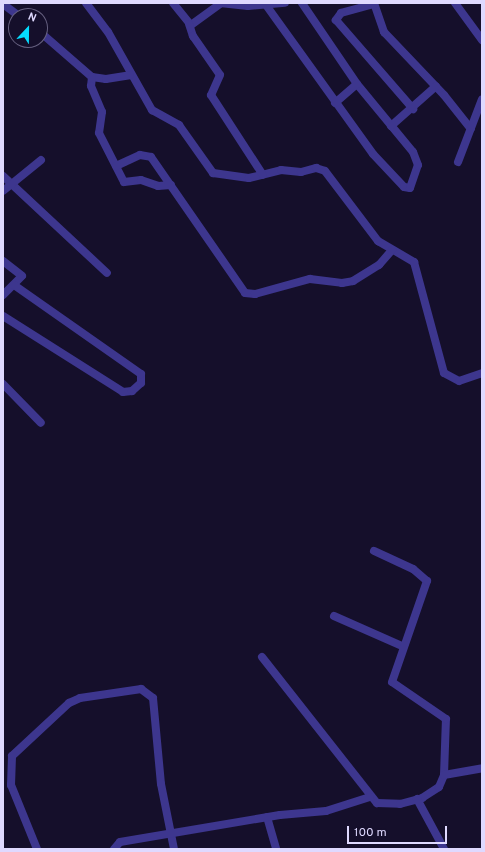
<!DOCTYPE html>
<html>
<head>
<meta charset="utf-8">
<style>
  body { margin:0 }
  #map { position:relative; width:485px; height:852px; overflow:hidden; background:#150f2b; font-family:Overpass,sans-serif }
  div>[style] { position:absolute }
  .minor>* { height:8px; margin:-4px; padding:0 4px; transform-origin:4px; border-radius:4px; background:#3d368e }
  span { translate:-50% -50%; white-space:nowrap; text-align:center; line-height:1.15; -webkit-text-stroke:4px #150f2b; paint-order:stroke }
  .frame { position:absolute; inset:0; border:4px solid #dfd9ff; pointer-events:none }
  .north { position:absolute; left:8px; top:8px; width:40px; height:40px; box-sizing:border-box; background:#150f2b; border:1px solid #666080; border-radius:50%; rotate:22deg; font-size:11px; font-weight:700; line-height:16px; text-align:center; color:#dfd9ff }
  .north::after { content:''; display:block; margin:auto; width:14px; height:18px; background:#05dcff; clip-path:polygon(50% 0,100% 100%,50% 72%,0 100%) }
  .scale { position:absolute; left:347px; top:826px; width:100px; height:18px; box-sizing:border-box; border:2px solid #dfd9ff; border-top:0; padding-left:5px; font-size:12px; line-height:14px; white-space:nowrap; color:#dfd9ff; -webkit-text-stroke:3px #150f2b; paint-order:stroke }
</style>
</head>
<body>
<div id="map">
  <div class="minor">
    <i style="left:86px;top:3px;width:36px;rotate:53deg"></i>
    <i style="left:108px;top:32px;width:90px;rotate:60.6deg"></i>
    <i style="left:152px;top:110px;width:31px;rotate:29deg"></i>
    <i style="left:179px;top:125px;width:59px;rotate:54.7deg"></i>
    <i style="left:213px;top:173px;width:36px;rotate:8deg"></i>
    <i style="left:249px;top:178px;width:33px;rotate:-14deg"></i>
    <i style="left:281px;top:170px;width:20px;rotate:6deg"></i>
    <i style="left:301px;top:172px;width:16px;rotate:-15deg"></i>
    <i style="left:316px;top:168px;width:9px;rotate:18deg"></i>
    <i style="left:325px;top:171px;width:88px;rotate:52.9deg"></i>
    <i style="left:378px;top:241px;width:42px;rotate:30.3deg"></i>
    <i style="left:414px;top:262px;width:115px;rotate:74.9deg"></i>
    <i style="left:444px;top:373px;width:17px;rotate:28deg"></i>
    <i style="left:459px;top:381px;width:24px;rotate:-19deg"></i>
    <i style="left:173px;top:3px;width:28px;rotate:51deg"></i>
    <i style="left:191px;top:25px;width:37px;rotate:-36deg"></i>
    <i style="left:220px;top:3px;width:28px;rotate:6deg"></i>
    <i style="left:248px;top:6px;width:37px;rotate:-5deg"></i>
    <i style="left:374px;top:3px;width:31px;rotate:71deg"></i>
    <i style="left:384px;top:32px;width:87px;rotate:46.4deg"></i>
    <i style="left:444px;top:95px;width:43px;rotate:51.5deg"></i>
    <i style="left:455px;top:3px;width:46px;rotate:53.9deg"></i>
    <i style="left:3px;top:4px;width:20px;rotate:37deg"></i>
    <i style="left:374px;top:4px;width:34px;rotate:165deg"></i>
    <i style="left:341px;top:13px;width:9px;rotate:126deg"></i>
    <i style="left:336px;top:20px;width:118px;rotate:49.1deg"></i>
    <i style="left:266px;top:5px;width:183px;rotate:54.3deg"></i>
    <i style="left:373px;top:154px;width:45px;rotate:46.8deg"></i>
    <i style="left:404px;top:187px;width:6px;rotate:9deg"></i>
    <i style="left:410px;top:188px;width:24px;rotate:-71deg"></i>
    <i style="left:418px;top:165px;width:14px;rotate:-111deg"></i>
    <i style="left:413px;top:152px;width:88px;rotate:-129.5deg"></i>
    <i style="left:357px;top:84px;width:98px;rotate:-124.2deg"></i>
    <i style="left:189px;top:24px;width:13px;rotate:72deg"></i>
    <i style="left:193px;top:36px;width:47px;rotate:55.3deg"></i>
    <i style="left:220px;top:75px;width:22px;rotate:114deg"></i>
    <i style="left:211px;top:95px;width:95px;rotate:57deg"></i>
    <i style="left:40px;top:32px;width:69px;rotate:40.9deg"></i>
    <i style="left:92px;top:77px;width:14px;rotate:8deg"></i>
    <i style="left:106px;top:79px;width:24px;rotate:-9deg"></i>
    <i style="left:92px;top:77px;width:9px;rotate:96deg"></i>
    <i style="left:91px;top:86px;width:28px;rotate:67deg"></i>
    <i style="left:102px;top:112px;width:21px;rotate:98deg"></i>
    <i style="left:99px;top:133px;width:55px;rotate:63deg"></i>
    <i style="left:124px;top:182px;width:17px;rotate:-7deg"></i>
    <i style="left:141px;top:180px;width:18px;rotate:19deg"></i>
    <i style="left:158px;top:186px;width:13px;rotate:-4deg"></i>
    <i style="left:335px;top:103px;width:29px;rotate:-41deg"></i>
    <i style="left:391px;top:126px;width:60px;rotate:-41.6deg"></i>
    <i style="left:458px;top:162px;width:67px;rotate:-69.1deg"></i>
    <i style="left:116px;top:166px;width:26px;rotate:-25deg"></i>
    <i style="left:140px;top:155px;width:11px;rotate:10deg"></i>
    <i style="left:151px;top:157px;width:165px;rotate:55.3deg"></i>
    <i style="left:245px;top:293px;width:10px;rotate:6deg"></i>
    <i style="left:255px;top:294px;width:57px;rotate:-15.3deg"></i>
    <i style="left:310px;top:279px;width:32px;rotate:7deg"></i>
    <i style="left:342px;top:283px;width:11px;rotate:-10deg"></i>
    <i style="left:353px;top:281px;width:31px;rotate:-32deg"></i>
    <i style="left:379px;top:265px;width:20px;rotate:-49deg"></i>
    <i style="left:3px;top:176px;width:142px;rotate:43deg"></i>
    <i style="left:3px;top:191px;width:49px;rotate:-39.2deg"></i>
    <i style="left:3px;top:261px;width:24px;rotate:38deg"></i>
    <i style="left:22px;top:276px;width:27px;rotate:135deg"></i>
    <i style="left:3px;top:316px;width:142px;rotate:32.3deg"></i>
    <i style="left:123px;top:392px;width:9px;rotate:-6deg"></i>
    <i style="left:132px;top:391px;width:12px;rotate:-42deg"></i>
    <i style="left:141px;top:383px;width:9px;rotate:-90deg"></i>
    <i style="left:141px;top:374px;width:155px;rotate:-145deg"></i>
    <i style="left:3px;top:384px;width:54px;rotate:45.7deg"></i>
    <i style="left:334px;top:616px;width:74px;rotate:23.8deg"></i>
    <i style="left:262px;top:657px;width:186px;rotate:51.8deg"></i>
    <i style="left:377px;top:803px;width:23px;rotate:2deg"></i>
    <i style="left:400px;top:804px;width:23px;rotate:-15deg"></i>
    <i style="left:422px;top:798px;width:20px;rotate:-33deg"></i>
    <i style="left:439px;top:787px;width:13px;rotate:-67deg"></i>
    <i style="left:444px;top:775px;width:56px;rotate:-88deg"></i>
    <i style="left:446px;top:719px;width:65px;rotate:-145.6deg"></i>
    <i style="left:392px;top:682px;width:107px;rotate:-70.9deg"></i>
    <i style="left:427px;top:581px;width:18px;rotate:-139deg"></i>
    <i style="left:413px;top:569px;width:43px;rotate:-155.2deg"></i>
    <i style="left:444px;top:775px;width:39px;rotate:-10deg"></i>
    <i style="left:417px;top:799px;width:57px;rotate:61.6deg"></i>
    <i style="left:267px;top:817px;width:33px;rotate:74deg"></i>
    <i style="left:37px;top:849px;width:69px;rotate:-112.1deg"></i>
    <i style="left:11px;top:785px;width:29px;rotate:-88deg"></i>
    <i style="left:12px;top:756px;width:78px;rotate:-42.9deg"></i>
    <i style="left:69px;top:703px;width:12px;rotate:-24deg"></i>
    <i style="left:80px;top:698px;width:62px;rotate:-8.4deg"></i>
    <i style="left:141px;top:689px;width:15px;rotate:37deg"></i>
    <i style="left:153px;top:698px;width:86px;rotate:84.7deg"></i>
    <i style="left:161px;top:784px;width:66px;rotate:78.7deg"></i>
    <i style="left:114px;top:849px;width:9px;rotate:-49deg"></i>
    <i style="left:120px;top:842px;width:162px;rotate:-9.6deg"></i>
    <i style="left:280px;top:815px;width:46px;rotate:-5deg"></i>
    <i style="left:326px;top:811px;width:46px;rotate:-17.7deg"></i>
  </div>
  <div class="frame"></div>
  <div class="north">N</div>
  <div class="scale">100 m</div>
</div>
</body>
</html>
